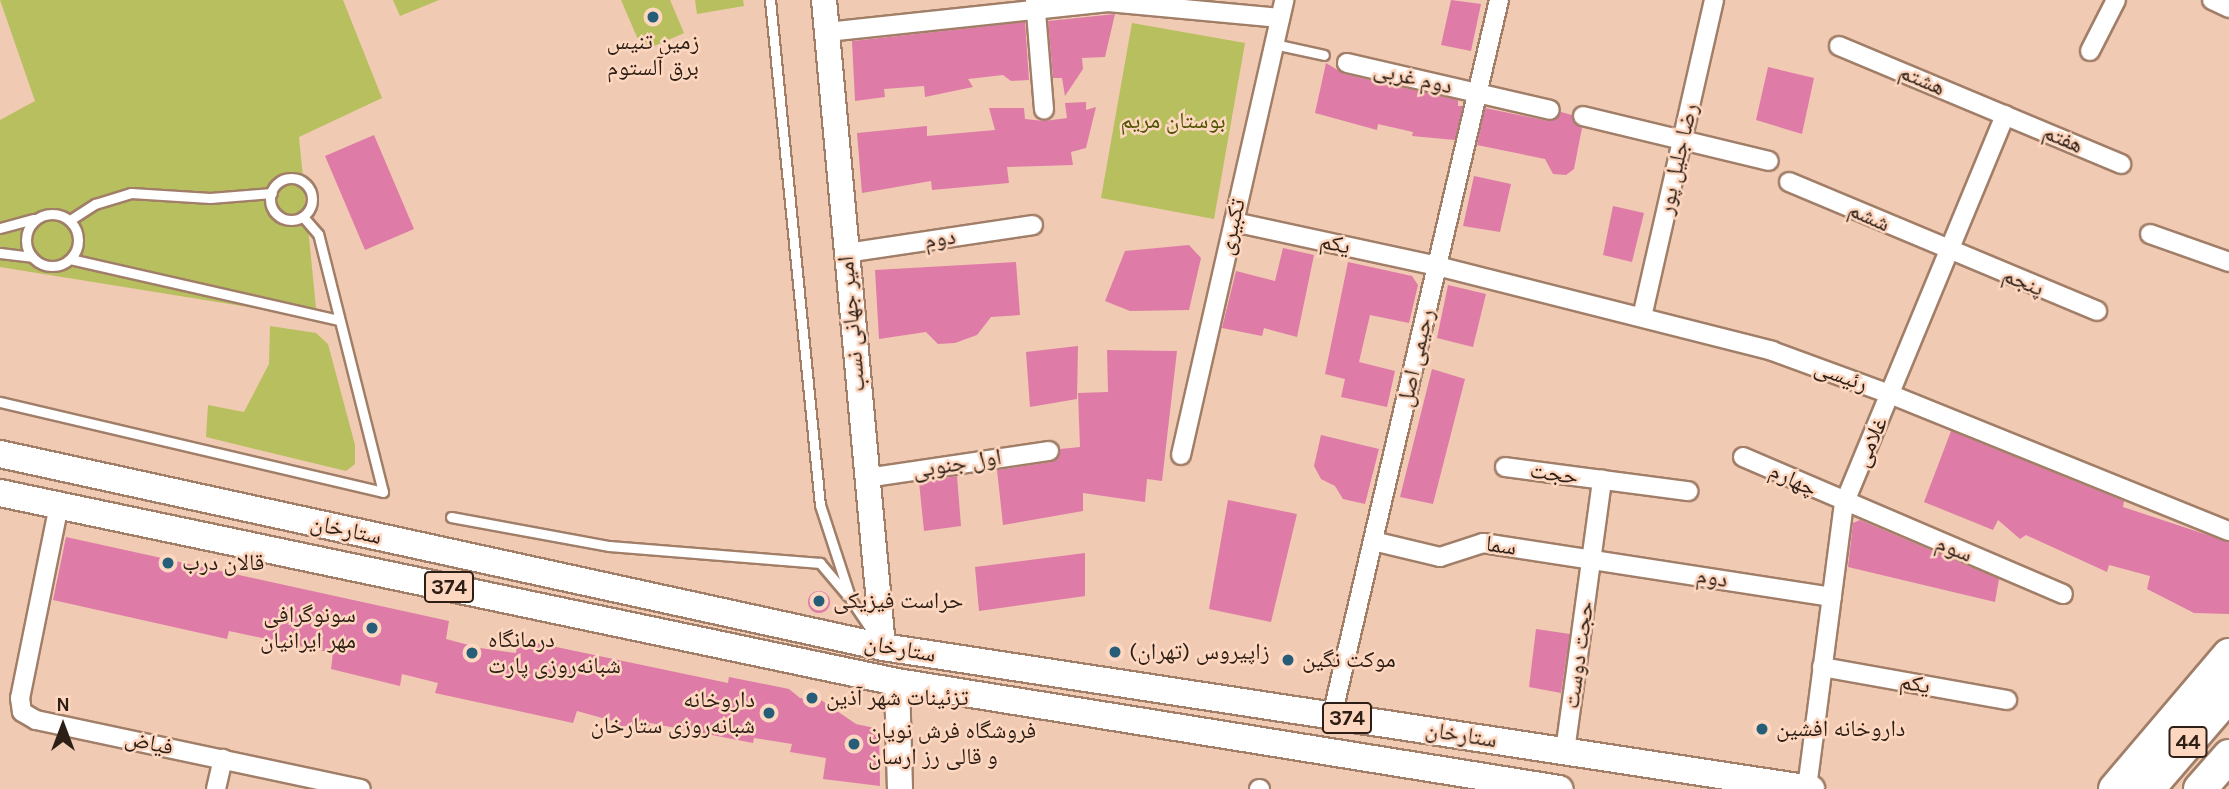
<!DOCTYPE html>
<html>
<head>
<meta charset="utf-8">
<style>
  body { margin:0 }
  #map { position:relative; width:2229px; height:789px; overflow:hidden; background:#f0cab3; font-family:Karla,"Noto Naskh Arabic",sans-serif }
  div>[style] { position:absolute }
  .green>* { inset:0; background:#b7bf5f }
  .building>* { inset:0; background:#de7ca7 }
  .round { border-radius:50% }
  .roads { filter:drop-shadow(2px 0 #a17e68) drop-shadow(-2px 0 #a17e68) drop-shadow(0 2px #a17e68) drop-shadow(0 -2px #a17e68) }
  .lane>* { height:9px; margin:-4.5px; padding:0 4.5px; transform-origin:4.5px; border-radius:4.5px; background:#fff }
  .lane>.ring { margin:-4.5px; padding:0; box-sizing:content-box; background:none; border:9px solid #fff; border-radius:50% }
  .street>* { height:18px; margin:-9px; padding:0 9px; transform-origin:9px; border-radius:9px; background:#fff }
  .secondary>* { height:24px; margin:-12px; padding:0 12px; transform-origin:12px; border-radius:12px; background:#fff }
  .primary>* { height:26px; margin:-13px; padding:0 13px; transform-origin:13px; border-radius:13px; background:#fff }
  .highway>* { height:32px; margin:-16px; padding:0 16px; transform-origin:16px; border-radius:16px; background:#fff }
  .dots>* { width:19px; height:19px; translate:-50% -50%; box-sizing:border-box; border:4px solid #fed7c0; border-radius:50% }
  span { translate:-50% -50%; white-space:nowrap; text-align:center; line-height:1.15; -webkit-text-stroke:5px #fed7c0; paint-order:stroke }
  .shield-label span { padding:2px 5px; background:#fed7c0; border:2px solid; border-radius:5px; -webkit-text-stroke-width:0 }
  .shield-label { font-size:21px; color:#2d1f16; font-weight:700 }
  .poi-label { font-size:23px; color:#2d1f16 }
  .left { translate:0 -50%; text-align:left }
  .right { translate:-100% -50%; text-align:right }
  .street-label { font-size:23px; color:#2d1f16 }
  .park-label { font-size:23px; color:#4f5400 }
  .north { position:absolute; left:28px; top:691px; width:70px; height:70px; -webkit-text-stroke:5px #fed7c0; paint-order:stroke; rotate:0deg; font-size:19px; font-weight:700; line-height:28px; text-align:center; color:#2d1f16 }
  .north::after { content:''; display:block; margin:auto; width:24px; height:32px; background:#2d1f16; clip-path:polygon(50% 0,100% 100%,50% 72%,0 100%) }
</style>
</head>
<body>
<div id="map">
  <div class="green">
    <i style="clip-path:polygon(0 0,343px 0,382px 98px,299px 137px,317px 318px,0 267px,0 120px,35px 101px)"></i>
    <i style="clip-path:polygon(393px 0,439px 0,400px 16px)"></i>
    <i style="clip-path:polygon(621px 0,670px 0,684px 33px,643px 51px)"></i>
    <i style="clip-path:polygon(695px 0,743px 0,744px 6px,697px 14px)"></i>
    <i style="clip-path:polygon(1132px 23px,1245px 43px,1214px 219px,1101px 198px)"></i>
    <i style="clip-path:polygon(270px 326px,316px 333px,328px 344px,355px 445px,355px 464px,346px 471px,206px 437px,208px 405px,244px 412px,269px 364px)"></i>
  </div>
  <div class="building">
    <i style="clip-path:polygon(1451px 0,1481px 4px,1471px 51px,1441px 45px)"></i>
    <i style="clip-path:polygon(1115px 14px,1105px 57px,1082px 58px,1083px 69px,1065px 96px,1062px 78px,1053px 78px,1048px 21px)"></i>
    <i style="clip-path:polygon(1025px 22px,1029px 80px,1011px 81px,1003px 75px,968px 79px,973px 87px,925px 97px,924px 86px,884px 89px,885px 97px,855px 101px,852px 41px)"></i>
    <i style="clip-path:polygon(1326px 63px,1344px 74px,1458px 100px,1458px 106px,1463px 106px,1455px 140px,1412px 136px,1413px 132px,1378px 124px,1377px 130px,1315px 113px)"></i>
    <i style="clip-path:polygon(1768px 67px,1814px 78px,1802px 134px,1756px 120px)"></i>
    <i style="clip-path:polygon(1086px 102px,1086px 110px,1096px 107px,1086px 148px,1071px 152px,1073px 165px,1007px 167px,1009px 183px,932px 190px,931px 181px,862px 193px,857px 133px,927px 126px,927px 136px,995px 130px,989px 108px,1024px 108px,1025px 119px,1044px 121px,1067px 118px,1065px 103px)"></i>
    <i style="clip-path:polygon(1485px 108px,1548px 121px,1561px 112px,1572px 115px,1582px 128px,1574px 169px,1566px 175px,1553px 174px,1545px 159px,1477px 145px)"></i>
    <i style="clip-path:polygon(374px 135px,414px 229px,365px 250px,325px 156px)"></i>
    <i style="clip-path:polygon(1474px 176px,1511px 184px,1500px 232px,1463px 226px)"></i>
    <i style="clip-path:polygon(1613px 206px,1644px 213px,1632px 262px,1603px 255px)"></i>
    <i style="clip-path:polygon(1189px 245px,1201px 258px,1189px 310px,1130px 311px,1105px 301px,1125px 251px)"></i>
    <i style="clip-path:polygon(1283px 248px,1314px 255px,1297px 337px,1264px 328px,1262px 336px,1222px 328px,1236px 271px,1275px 281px)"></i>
    <i style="clip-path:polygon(1016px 262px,1020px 315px,991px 317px,977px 335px,955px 343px,938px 344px,926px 332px,879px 339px,875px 270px)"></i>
    <i style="clip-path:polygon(1348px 262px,1412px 276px,1418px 285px,1409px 323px,1370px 315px,1359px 362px,1395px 371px,1387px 407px,1341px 397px,1345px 379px,1325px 374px)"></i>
    <i style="clip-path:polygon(1448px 285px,1486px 294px,1473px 347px,1437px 338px)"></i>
    <i style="clip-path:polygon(1078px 346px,1077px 399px,1030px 407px,1026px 352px)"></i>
    <i style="clip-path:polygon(1107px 350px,1177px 351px,1162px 481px,1147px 479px,1145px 502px,1083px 493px,1083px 511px,1003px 525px,997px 470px,1051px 462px,1060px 449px,1080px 447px,1078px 393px,1108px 392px)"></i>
    <i style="clip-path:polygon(1432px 369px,1465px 379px,1433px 504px,1400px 497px)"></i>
    <i style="clip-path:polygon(1951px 431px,2124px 501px,2123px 507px,2229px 542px,2229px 614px,2194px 613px,2147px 589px,2150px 576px,2109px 565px,2107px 572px,2026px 535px,2020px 539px,1998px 520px,1993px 530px,1924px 502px)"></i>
    <i style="clip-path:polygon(1321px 435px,1379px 449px,1365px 504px,1343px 499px,1335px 486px,1321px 479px,1314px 466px)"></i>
    <i style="clip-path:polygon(957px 476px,961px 526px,924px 531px,919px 482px)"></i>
    <i style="clip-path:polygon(1228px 500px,1297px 514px,1271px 622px,1209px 609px)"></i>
    <i style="clip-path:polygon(1860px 520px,1999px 579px,1995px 602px,1848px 567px,1853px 523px)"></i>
    <i style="clip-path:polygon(66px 537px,449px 621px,446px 639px,480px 648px,516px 653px,518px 639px,728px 683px,729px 677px,789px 689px,800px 698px,821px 700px,856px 724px,879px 729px,880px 786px,823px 779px,826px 758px,790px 752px,792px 744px,754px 738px,753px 743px,650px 723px,649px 732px,613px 728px,613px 721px,577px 711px,573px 723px,435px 693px,438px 683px,402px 674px,400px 686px,331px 669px,333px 653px,229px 631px,227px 639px,53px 600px)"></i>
    <i style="clip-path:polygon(1085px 553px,1085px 596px,979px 611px,975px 567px)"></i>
    <i class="round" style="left:808px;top:591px;width:22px;height:22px"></i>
    <i style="clip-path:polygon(1536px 629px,1570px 634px,1561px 693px,1529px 687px)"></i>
  </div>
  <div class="roads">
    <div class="lane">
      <i style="left:770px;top:0;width:507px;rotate:84.35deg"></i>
      <i style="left:820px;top:505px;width:100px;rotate:71.9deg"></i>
      <i style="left:851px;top:600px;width:41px;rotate:55.9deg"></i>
      <i style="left:1274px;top:44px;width:51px;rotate:12.4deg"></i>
      <i class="ring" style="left:270px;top:178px;width:33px;height:33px"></i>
      <i class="ring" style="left:26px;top:214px;width:43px;height:43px"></i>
      <i style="left:70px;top:220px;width:30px;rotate:-33deg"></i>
      <i style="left:95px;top:204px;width:38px;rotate:-17deg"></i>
      <i style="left:131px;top:193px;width:79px;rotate:3.6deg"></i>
      <i style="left:210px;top:198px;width:62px;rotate:-4.6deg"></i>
      <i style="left:0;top:228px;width:35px;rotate:-15deg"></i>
      <i style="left:0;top:253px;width:32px;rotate:7deg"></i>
      <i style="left:70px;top:259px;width:276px;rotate:12.8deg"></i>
      <i style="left:0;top:402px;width:393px;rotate:13.2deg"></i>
      <i style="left:383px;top:492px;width:266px;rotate:-104.1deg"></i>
      <i style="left:318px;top:234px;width:23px;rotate:-131deg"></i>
      <i style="left:451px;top:517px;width:161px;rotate:10.4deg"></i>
      <i style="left:609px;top:546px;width:212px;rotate:4.6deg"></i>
      <i style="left:820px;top:563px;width:43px;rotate:49.7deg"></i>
    </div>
    <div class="street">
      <i style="left:1035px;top:0;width:110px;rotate:85.3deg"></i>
      <i style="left:2212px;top:0;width:19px;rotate:25deg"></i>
      <i style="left:827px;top:32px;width:283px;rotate:-6.1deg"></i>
      <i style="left:1108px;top:2px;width:173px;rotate:5.3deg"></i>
      <i style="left:1839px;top:46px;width:306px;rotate:22.7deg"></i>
      <i style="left:2090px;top:51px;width:57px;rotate:-63deg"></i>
      <i style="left:1347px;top:63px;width:208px;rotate:13deg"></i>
      <i style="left:1583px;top:116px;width:191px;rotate:13.6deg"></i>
      <i style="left:1789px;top:182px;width:334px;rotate:22.7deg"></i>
      <i style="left:1234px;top:222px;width:208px;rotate:12.2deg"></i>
      <i style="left:1437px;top:266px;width:346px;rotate:14.2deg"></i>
      <i style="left:1772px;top:351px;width:128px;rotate:20.1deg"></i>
      <i style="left:1892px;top:395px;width:363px;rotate:22deg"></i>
      <i style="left:2150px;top:234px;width:84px;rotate:19.5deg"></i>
      <i style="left:846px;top:253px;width:189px;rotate:-8.5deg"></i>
      <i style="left:1642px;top:317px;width:325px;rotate:-77.2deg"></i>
      <i style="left:1181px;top:455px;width:467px;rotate:-77.2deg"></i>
      <i style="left:1743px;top:457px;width:348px;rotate:23.2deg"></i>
      <i style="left:1505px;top:467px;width:185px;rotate:7.5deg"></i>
      <i style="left:866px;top:478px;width:185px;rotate:-8.4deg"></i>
      <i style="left:59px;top:505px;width:197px;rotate:101.4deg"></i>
      <i style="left:20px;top:698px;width:14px;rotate:82deg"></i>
      <i style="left:22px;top:712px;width:16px;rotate:30deg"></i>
      <i style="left:36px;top:720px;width:332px;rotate:12deg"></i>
      <i style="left:1373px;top:541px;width:69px;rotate:13.4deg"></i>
      <i style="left:1440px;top:557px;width:45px;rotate:-18deg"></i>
      <i style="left:1483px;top:543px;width:353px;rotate:8.8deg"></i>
      <i style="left:1822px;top:667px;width:188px;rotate:10.1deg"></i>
      <i style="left:1332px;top:716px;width:735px;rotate:-76.87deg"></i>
      <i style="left:1565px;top:751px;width:274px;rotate:-82.2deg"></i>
      <i style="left:1807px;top:788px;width:286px;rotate:-82.6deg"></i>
      <i style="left:1844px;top:504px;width:421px;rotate:-67.5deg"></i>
      <i style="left:216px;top:789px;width:31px;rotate:-77deg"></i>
      <i style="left:1259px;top:789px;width:1px"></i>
    </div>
    <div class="secondary">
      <i style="left:824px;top:0;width:650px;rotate:84.79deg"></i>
      <i style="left:897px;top:682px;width:107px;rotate:88.4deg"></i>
    </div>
    <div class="primary">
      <i style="left:0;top:454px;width:904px;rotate:12.33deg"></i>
      <i style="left:883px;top:647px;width:939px;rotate:8.7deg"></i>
      <i style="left:0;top:493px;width:917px;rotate:11.9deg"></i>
      <i style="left:897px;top:682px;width:671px;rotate:9.18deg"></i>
    </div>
    <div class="highway">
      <i style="left:2115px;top:789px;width:176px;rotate:-49.6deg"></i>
      <i style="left:2148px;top:789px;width:124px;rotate:-49.2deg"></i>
      <i style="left:2200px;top:789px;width:44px;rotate:-48.7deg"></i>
    </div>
  </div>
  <div class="dots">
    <i style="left:653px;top:17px;background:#265d78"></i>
    <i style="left:168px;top:563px;background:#265d78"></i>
    <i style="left:819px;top:601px;background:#265d78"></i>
    <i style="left:372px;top:628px;background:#265d78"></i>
    <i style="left:1115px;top:652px;background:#265d78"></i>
    <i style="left:472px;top:653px;background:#265d78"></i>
    <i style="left:1288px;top:660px;background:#265d78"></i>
    <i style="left:812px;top:698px;background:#265d78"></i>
    <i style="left:769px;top:713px;background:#265d78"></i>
    <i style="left:1762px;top:729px;background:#265d78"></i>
    <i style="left:854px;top:744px;background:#265d78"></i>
  </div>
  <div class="shield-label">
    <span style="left:449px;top:587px">374</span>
    <span style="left:1347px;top:718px">374</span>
    <span style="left:2188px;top:742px">44</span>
  </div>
  <div class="poi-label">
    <span style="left:653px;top:55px">زمین تنیس<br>برق آلستوم</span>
    <span class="left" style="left:182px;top:563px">قالان درب</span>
    <span class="left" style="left:833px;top:601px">حراست فیزیکی</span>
    <span class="right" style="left:356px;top:628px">سونوگرافی<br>مهر ایرانیان</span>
    <span class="left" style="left:488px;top:653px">درمانگاه<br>شبانه‌روزی پارت</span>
    <span class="left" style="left:1129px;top:652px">زاپیروس (تهران)</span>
    <span class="left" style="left:1302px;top:660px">موکت نگین</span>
    <span class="left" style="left:826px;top:698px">تزئینات شهر آذین</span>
    <span class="right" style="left:755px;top:713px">داروخانه<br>شبانه‌روزی ستارخان</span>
    <span class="left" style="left:1776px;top:729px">داروخانه افشین</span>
    <span class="left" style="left:868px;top:744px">فروشگاه فرش نویان<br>و قالی رز ارسان</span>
  </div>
  <div class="street-label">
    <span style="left:1413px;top:78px;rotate:13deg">دوم غربی</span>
    <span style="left:1922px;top:80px;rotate:23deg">هشتم</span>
    <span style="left:2063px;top:139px;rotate:23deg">هفتم</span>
    <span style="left:1678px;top:159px;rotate:-77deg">رضا جلیل پور</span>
    <span style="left:1869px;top:217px;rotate:24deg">ششم</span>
    <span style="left:1232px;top:227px;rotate:-77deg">تکبیری</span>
    <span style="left:940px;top:239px;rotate:-9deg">دوم</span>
    <span style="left:1335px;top:244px;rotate:12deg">یکم</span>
    <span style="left:2023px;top:282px;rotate:22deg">پنجم</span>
    <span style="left:852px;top:324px;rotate:-95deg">امیر جهانی نسب</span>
    <span style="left:1416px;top:358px;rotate:-77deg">رحیمی اصل</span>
    <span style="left:1841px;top:376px;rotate:20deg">رئیسی</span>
    <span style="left:1871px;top:442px;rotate:-66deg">غلامی</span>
    <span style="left:957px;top:464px;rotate:-9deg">اول جنوبی</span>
    <span style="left:1554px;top:474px;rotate:8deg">حجت</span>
    <span style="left:1793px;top:480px;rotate:25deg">چهارم</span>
    <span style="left:346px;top:530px;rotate:12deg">ستارخان</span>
    <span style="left:1501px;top:546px;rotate:8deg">سما</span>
    <span style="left:1954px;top:549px;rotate:22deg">سوم</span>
    <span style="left:1712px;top:578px;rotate:9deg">دوم</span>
    <span style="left:900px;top:649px;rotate:10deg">ستارخان</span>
    <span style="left:1579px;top:655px;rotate:-82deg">حجت دوست</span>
    <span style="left:1915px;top:684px;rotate:10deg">یکم</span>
    <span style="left:1461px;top:735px;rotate:9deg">ستارخان</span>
    <span style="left:149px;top:743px;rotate:12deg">فیاض</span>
  </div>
  <div class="park-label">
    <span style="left:1173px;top:121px">بوستان مریم</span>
  </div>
  <div class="north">N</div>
</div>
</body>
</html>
